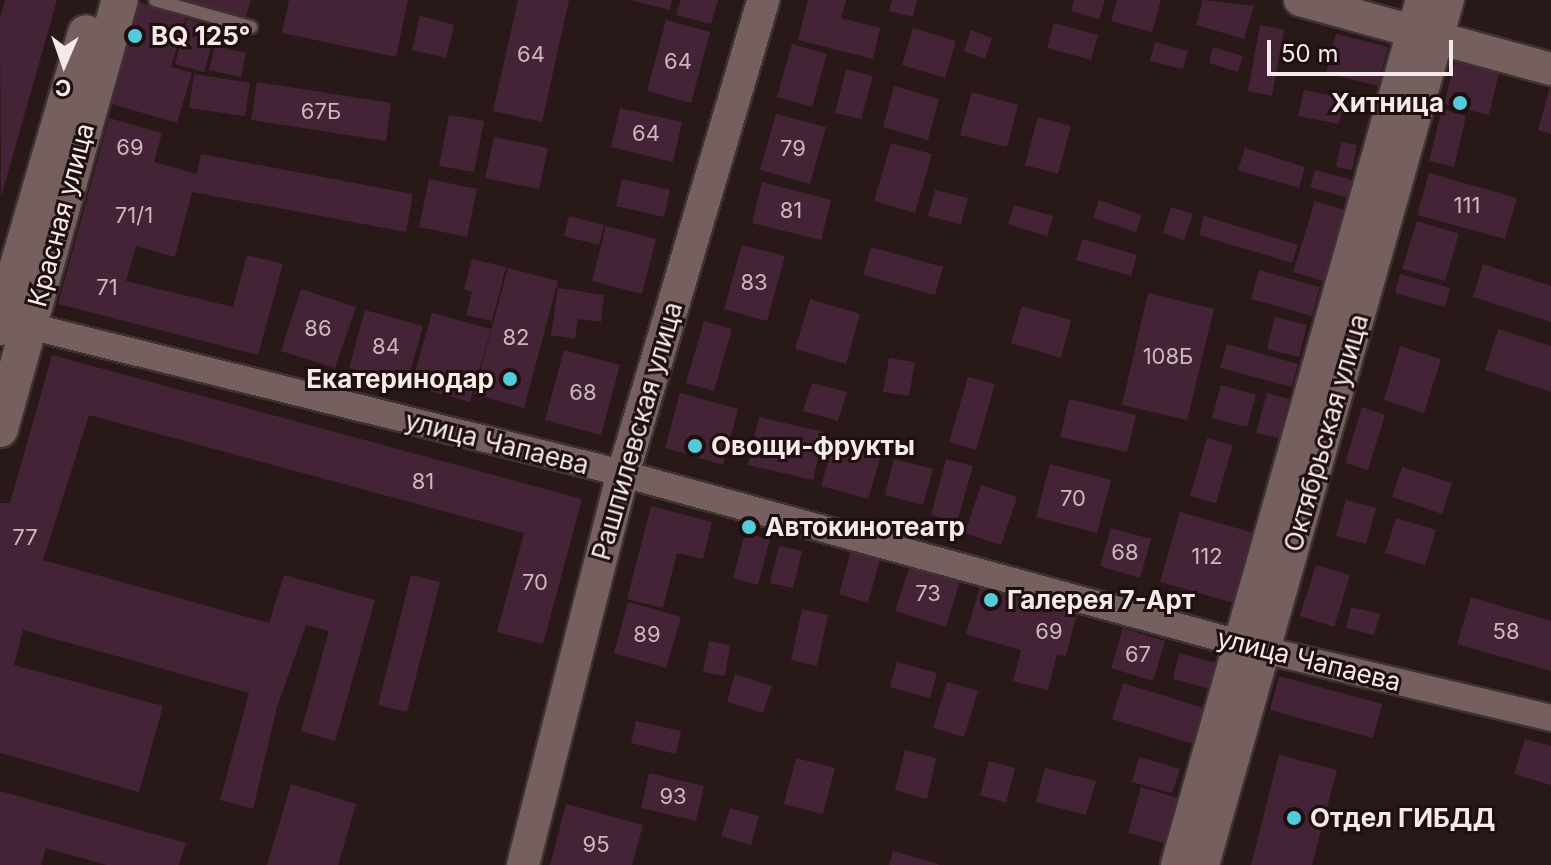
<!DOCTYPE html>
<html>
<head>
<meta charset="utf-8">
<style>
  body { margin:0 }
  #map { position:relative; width:1551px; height:865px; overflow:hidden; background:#281817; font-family:Inter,sans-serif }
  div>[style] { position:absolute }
  .building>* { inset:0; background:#452337 }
  .roads { filter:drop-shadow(2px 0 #3e3232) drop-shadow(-2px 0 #3e3232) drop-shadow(0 2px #3e3232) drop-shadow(0 -2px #3e3232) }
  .service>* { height:12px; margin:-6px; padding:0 6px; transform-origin:6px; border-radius:6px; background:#75605f }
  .minor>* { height:26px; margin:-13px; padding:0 13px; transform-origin:13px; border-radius:13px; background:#75605f }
  .tertiary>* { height:32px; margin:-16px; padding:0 16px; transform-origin:16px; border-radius:16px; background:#75605f }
  .secondary>* { height:36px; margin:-18px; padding:0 18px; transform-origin:18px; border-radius:18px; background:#75605f }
  .dots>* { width:22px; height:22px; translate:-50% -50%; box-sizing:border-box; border:4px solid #1f0f0f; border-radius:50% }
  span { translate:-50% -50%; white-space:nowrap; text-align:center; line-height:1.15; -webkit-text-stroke:6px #1f0f0f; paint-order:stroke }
  .number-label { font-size:22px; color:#cab8bc }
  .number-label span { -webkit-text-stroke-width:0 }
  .poi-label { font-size:26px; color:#f6e9e9; font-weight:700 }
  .left { translate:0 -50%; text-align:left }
  .right { translate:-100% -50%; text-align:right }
  .street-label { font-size:26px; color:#f6e9e9 }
  .north { position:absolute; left:24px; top:24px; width:80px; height:80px; -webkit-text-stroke:6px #1f0f0f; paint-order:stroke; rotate:182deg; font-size:22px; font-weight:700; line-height:32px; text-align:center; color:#f6e9e9 }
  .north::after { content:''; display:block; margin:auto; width:28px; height:36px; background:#f6e9e9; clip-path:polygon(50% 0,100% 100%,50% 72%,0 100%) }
  .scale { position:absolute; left:1267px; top:40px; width:186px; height:36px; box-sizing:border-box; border:4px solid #f6e9e9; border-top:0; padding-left:10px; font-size:24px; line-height:28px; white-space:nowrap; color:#f6e9e9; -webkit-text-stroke:6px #1f0f0f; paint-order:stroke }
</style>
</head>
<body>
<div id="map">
  <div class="building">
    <i style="clip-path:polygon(5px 0,57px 0,1px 197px,0 18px)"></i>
    <i style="clip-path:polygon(176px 0,251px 0,245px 20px)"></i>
    <i style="clip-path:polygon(289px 0,408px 0,396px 57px,282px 33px)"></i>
    <i style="clip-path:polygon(518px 0,569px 0,542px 122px,493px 111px)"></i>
    <i style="clip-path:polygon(630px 0,672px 0,670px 10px)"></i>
    <i style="clip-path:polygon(681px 0,718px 0,711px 24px,676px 15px)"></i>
    <i style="clip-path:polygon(808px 0,846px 0,841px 18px,880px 28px,873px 59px,798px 40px)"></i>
    <i style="clip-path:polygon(892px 0,917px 0,913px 17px,889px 11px)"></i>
    <i style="clip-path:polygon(1074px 0,1105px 0,1099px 19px,1071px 11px)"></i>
    <i style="clip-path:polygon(1117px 0,1161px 0,1152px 32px,1111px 21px)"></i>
    <i style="clip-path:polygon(1203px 0,1254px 6px,1244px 39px,1196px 25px)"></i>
    <i style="clip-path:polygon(138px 2px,186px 16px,171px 67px,192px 73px,177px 123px,109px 103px)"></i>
    <i style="clip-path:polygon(420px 16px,454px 25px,446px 58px,412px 50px)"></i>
    <i style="clip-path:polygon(187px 19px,217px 27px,204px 72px,175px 64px)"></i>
    <i style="clip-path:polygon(666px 20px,710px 32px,691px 103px,647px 91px)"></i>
    <i style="clip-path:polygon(1054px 23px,1098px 35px,1091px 60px,1047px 48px)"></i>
    <i style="clip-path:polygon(1260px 25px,1284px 30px,1272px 96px,1248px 91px)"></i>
    <i style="clip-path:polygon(913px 28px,956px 41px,945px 78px,902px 65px)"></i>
    <i style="clip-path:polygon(971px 30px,992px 38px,985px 59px,964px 51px)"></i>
    <i style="clip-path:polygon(1336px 34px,1388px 47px,1378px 86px,1326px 73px)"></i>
    <i style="clip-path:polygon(1155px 42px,1188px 51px,1183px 69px,1150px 61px)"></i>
    <i style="clip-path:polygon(792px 44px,827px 54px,812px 107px,777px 97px)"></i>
    <i style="clip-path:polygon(215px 46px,246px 53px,241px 77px,209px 70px)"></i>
    <i style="clip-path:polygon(1213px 47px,1243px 56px,1238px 72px,1209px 63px)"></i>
    <i style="clip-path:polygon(1456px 57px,1500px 68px,1489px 115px,1444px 104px)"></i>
    <i style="clip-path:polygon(846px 69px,873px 76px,861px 119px,835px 113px)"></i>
    <i style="clip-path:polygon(194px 74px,250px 83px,245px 116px,189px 108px)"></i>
    <i style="clip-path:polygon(257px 82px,391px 103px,386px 141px,251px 120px)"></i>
    <i style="clip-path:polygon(894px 86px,939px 99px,928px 140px,883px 127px)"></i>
    <i style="clip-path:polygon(1550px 87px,1551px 87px,1551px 134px,1538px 130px)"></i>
    <i style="clip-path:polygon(1304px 90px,1344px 98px,1339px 124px,1298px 116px)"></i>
    <i style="clip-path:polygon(972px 92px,1018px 105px,1007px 147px,960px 135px)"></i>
    <i style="clip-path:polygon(620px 108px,682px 122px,673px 162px,611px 147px)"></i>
    <i style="clip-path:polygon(1442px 109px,1466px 116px,1454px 167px,1429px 161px)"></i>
    <i style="clip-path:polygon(776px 114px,826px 127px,810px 184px,760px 170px)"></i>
    <i style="clip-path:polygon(449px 115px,484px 121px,474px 172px,439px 166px)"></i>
    <i style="clip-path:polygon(1038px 117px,1071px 126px,1058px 174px,1025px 165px)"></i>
    <i style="clip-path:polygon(109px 118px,162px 133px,154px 162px,197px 174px,201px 154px,413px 194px,406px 232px,192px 192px,175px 257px,136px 246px,126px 281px,233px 307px,247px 255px,283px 264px,258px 355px,58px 304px)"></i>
    <i style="clip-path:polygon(494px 137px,548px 148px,539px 189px,485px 178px)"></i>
    <i style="clip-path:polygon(1341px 142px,1357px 145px,1352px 170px,1336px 167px)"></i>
    <i style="clip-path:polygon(891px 143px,932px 154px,915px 213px,874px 201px)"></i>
    <i style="clip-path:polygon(1245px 148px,1305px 167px,1299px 188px,1238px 170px)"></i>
    <i style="clip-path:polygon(1315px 170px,1360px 182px,1355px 200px,1310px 187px)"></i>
    <i style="clip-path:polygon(1429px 173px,1517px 198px,1505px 239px,1417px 215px)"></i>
    <i style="clip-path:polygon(429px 179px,477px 189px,467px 237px,419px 227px)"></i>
    <i style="clip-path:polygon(622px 179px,670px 190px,664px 217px,616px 206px)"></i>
    <i style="clip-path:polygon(762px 182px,831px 200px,821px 240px,752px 223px)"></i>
    <i style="clip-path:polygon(935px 190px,968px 198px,961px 224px,928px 216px)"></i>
    <i style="clip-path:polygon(1099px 200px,1142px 215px,1136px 232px,1093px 218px)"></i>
    <i style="clip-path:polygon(1315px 201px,1352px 212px,1330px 283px,1293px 272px)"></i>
    <i style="clip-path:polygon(1014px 205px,1053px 216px,1047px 236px,1008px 224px)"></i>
    <i style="clip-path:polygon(1171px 207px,1193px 214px,1184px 240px,1163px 233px)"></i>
    <i style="clip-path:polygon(569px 216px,604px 225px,599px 245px,564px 236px)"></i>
    <i style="clip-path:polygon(1204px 216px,1298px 245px,1292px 263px,1199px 235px)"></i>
    <i style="clip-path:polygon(1417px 221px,1459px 234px,1445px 281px,1402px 269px)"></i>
    <i style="clip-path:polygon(606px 226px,656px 239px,642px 294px,592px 281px)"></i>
    <i style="clip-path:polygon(1083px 239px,1137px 255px,1131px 276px,1076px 260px)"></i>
    <i style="clip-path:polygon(742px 245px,785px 256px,767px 321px,724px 309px)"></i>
    <i style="clip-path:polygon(871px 247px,943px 267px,935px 295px,863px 275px)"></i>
    <i style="clip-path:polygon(472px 259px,506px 267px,492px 321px,466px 315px,472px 292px,464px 289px)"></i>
    <i style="clip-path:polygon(1483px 264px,1551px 286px,1551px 322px,1473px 297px)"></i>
    <i style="clip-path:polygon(508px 268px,558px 281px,524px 408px,474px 394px)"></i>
    <i style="clip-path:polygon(1259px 270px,1320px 287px,1312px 316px,1251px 299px)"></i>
    <i style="clip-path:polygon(1400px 274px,1450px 288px,1445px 307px,1395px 293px)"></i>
    <i style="clip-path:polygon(558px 288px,604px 295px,601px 322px,578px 319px,575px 339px,551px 335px)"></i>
    <i style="clip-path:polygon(301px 289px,356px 307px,335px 368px,281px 351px)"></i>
    <i style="clip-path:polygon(1148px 293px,1214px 309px,1187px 420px,1122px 405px)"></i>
    <i style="clip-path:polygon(810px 299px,860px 314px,846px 364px,795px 349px)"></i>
    <i style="clip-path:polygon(1022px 306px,1071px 320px,1061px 358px,1011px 343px)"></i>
    <i style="clip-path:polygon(365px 310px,423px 326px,407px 383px,349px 368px)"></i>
    <i style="clip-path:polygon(432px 313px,491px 329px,470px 402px,411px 386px)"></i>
    <i style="clip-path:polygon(1275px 317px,1307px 325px,1299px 357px,1267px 349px)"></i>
    <i style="clip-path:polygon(704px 321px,732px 329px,714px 391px,686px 383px)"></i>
    <i style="clip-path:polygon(1498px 329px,1551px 346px,1551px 392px,1485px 370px)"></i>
    <i style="clip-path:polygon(1227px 344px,1298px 364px,1292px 387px,1220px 368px)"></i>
    <i style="clip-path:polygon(1400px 346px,1441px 359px,1424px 413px,1384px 400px)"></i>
    <i style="clip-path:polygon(564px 350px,620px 365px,601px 435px,545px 420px)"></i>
    <i style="clip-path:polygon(52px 355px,582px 499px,543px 644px,497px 632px,524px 533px,89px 415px,43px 560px,269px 623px,284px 575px,375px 600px,335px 741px,301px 731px,329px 631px,306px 625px,277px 707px,253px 809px,220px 800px,249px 693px,23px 630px,14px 665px,163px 706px,139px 792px,0 753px,0 503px,10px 503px)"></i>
    <i style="clip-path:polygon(889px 358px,915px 362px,909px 396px,883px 392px)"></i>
    <i style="clip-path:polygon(968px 377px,995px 384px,976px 450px,949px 442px)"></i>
    <i style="clip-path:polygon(812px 383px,847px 392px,838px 421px,803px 411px)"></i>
    <i style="clip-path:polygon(1221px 385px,1256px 395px,1247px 427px,1212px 418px)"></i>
    <i style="clip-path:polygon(680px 393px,738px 409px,723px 465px,665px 448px)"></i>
    <i style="clip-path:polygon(1267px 393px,1289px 399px,1279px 438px,1256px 433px)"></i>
    <i style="clip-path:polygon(1069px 399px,1136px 415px,1127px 452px,1060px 437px)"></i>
    <i style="clip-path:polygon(1362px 407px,1385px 415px,1368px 470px,1345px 463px)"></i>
    <i style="clip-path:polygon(759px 417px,824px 432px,813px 480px,748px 465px)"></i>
    <i style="clip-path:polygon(835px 438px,882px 452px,868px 499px,821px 486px)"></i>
    <i style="clip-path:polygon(1207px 438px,1233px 445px,1216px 503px,1190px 496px)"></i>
    <i style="clip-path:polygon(894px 459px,933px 469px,923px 505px,885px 495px)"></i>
    <i style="clip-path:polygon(946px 459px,973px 466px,957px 522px,931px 515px)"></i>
    <i style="clip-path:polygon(1050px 464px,1111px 480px,1097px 533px,1036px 517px)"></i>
    <i style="clip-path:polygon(1402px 467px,1452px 483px,1442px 514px,1392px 497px)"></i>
    <i style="clip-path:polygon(981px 485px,1017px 497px,1001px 545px,965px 533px)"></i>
    <i style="clip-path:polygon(1346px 500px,1376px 508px,1366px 544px,1336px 536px)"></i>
    <i style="clip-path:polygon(651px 506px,712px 522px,703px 559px,677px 553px,663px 608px,627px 599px)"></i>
    <i style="clip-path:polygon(1180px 512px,1254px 533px,1234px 603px,1160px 582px)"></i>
    <i style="clip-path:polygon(1396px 518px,1436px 530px,1425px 565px,1385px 553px)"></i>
    <i style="clip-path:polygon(1111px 528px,1151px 539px,1140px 578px,1100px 566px)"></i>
    <i style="clip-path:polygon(745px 533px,770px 539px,758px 585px,733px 578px)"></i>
    <i style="clip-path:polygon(779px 546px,802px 551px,793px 588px,770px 583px)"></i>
    <i style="clip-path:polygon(851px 551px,880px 559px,868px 603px,839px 594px)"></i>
    <i style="clip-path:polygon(911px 562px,961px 577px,946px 627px,895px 611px)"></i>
    <i style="clip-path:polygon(1316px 565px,1350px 575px,1334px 627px,1300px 616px)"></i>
    <i style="clip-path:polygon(411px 575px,440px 582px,407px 712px,378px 705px)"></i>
    <i style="clip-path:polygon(980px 587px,1077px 613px,1066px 656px,1057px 654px,1048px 690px,1013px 681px,1021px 650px,966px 634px)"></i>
    <i style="clip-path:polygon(1471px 597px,1551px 621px,1551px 671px,1457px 644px)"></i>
    <i style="clip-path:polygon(628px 602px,681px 617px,666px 668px,614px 653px)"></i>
    <i style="clip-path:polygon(1351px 607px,1380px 614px,1374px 635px,1346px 628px)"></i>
    <i style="clip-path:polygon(802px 609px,828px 615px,817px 666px,791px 660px)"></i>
    <i style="clip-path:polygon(1123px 628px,1165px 641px,1153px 681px,1111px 668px)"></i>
    <i style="clip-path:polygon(709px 641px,730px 645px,725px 676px,703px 672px)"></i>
    <i style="clip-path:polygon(1179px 653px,1216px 663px,1210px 689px,1173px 679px)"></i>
    <i style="clip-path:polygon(897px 662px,937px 673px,930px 698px,890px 687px)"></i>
    <i style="clip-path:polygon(735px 674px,772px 686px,763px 713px,727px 702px)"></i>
    <i style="clip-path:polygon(1279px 676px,1382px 704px,1373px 738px,1270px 710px)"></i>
    <i style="clip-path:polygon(947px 682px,978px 691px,964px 737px,933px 728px)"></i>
    <i style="clip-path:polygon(1123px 683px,1207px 709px,1196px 745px,1112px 719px)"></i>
    <i style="clip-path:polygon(636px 721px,681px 731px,676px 754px,631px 743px)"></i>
    <i style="clip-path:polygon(1525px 739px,1551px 746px,1551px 785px,1514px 774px)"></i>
    <i style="clip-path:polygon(905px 750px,936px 758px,927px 799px,895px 790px)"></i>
    <i style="clip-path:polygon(1279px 755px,1337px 770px,1312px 865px,1251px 865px)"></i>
    <i style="clip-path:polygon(1139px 757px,1180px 769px,1172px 793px,1132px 782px)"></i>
    <i style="clip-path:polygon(796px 758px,835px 768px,823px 814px,784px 804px)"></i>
    <i style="clip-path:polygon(989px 761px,1015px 768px,1006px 803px,980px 795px)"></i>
    <i style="clip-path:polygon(1045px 768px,1096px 781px,1086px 815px,1036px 802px)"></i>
    <i style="clip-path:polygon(649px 773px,704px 786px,696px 821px,641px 808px)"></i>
    <i style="clip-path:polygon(291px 784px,356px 804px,338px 865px,267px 865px)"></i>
    <i style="clip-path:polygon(1141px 787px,1177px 798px,1164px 843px,1128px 833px)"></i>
    <i style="clip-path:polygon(0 791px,186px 843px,179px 865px,107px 865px,46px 848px,41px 865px,0 865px)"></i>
    <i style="clip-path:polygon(566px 804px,643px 825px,632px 865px,550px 865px)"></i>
    <i style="clip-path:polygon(730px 808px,759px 816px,751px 845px,721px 836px)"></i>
    <i style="clip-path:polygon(893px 851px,939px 864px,939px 865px,889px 865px)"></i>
  </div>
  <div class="roads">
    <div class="service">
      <i style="left:155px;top:0;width:100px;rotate:15.7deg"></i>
    </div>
    <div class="minor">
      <i style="left:13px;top:322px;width:603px;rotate:13.92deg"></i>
      <i style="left:598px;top:467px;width:691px;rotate:15.36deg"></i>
      <i style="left:1264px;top:650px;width:295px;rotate:13.3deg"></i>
    </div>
    <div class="tertiary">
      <i style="left:1300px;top:0;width:260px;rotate:15.4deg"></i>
      <i style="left:523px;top:865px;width:404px;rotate:-75.7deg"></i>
      <i style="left:623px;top:474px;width:494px;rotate:-73.5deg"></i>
      <i style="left:1203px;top:865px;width:899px;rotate:-74.19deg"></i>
    </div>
    <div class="secondary">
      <i style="left:0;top:327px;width:306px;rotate:-73.7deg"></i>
      <i style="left:0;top:429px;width:445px;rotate:-74.4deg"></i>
      <i style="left:1179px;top:865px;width:899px;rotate:-74.19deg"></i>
    </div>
  </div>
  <div class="dots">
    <i style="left:135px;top:36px;background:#53cbda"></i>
    <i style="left:1460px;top:103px;background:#53cbda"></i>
    <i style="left:510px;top:379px;background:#53cbda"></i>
    <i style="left:695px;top:446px;background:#53cbda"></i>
    <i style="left:749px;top:527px;background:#53cbda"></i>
    <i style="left:991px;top:600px;background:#53cbda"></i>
    <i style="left:1294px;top:818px;background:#53cbda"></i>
  </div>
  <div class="number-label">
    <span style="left:531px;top:55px">64</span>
    <span style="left:678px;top:62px">64</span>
    <span style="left:321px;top:112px">67Б</span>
    <span style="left:646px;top:134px">64</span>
    <span style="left:130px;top:148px">69</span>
    <span style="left:793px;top:149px">79</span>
    <span style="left:1467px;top:206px">111</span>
    <span style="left:791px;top:211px">81</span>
    <span style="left:134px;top:216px">71/1</span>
    <span style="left:754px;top:283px">83</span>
    <span style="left:107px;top:288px">71</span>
    <span style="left:318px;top:329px">86</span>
    <span style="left:516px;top:338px">82</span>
    <span style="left:386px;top:347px">84</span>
    <span style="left:1168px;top:357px">108Б</span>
    <span style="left:583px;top:393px">68</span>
    <span style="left:423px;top:482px">81</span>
    <span style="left:1073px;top:499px">70</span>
    <span style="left:25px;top:538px">77</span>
    <span style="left:1125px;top:553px">68</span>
    <span style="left:1207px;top:557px">112</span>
    <span style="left:535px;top:583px">70</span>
    <span style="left:928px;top:594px">73</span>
    <span style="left:1049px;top:632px">69</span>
    <span style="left:1506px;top:632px">58</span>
    <span style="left:647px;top:635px">89</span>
    <span style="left:1138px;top:655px">67</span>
    <span style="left:673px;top:797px">93</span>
    <span style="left:596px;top:845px">95</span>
  </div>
  <div class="poi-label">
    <span class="left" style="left:151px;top:36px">BQ 125°</span>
    <span class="right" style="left:1444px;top:103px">Хитница</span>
    <span class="right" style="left:494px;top:379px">Екатеринодар</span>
    <span class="left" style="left:711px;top:446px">Овощи-фрукты</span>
    <span class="left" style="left:765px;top:527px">Автокинотеатр</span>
    <span class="left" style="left:1007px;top:600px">Галерея 7-Арт</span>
    <span class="left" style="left:1310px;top:818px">Отдел ГИБДД</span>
  </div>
  <div class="street-label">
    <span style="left:61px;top:215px;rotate:-75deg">Красная улица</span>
    <span style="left:637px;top:431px;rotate:-74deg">Рашпилевская улица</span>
    <span style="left:1326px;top:433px;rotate:-74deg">Октябрьская улица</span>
    <span style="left:497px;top:443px;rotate:14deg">улица Чапаева</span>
    <span style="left:1309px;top:660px;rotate:14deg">улица Чапаева</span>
  </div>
  <div class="north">С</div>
  <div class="scale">50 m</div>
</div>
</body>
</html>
